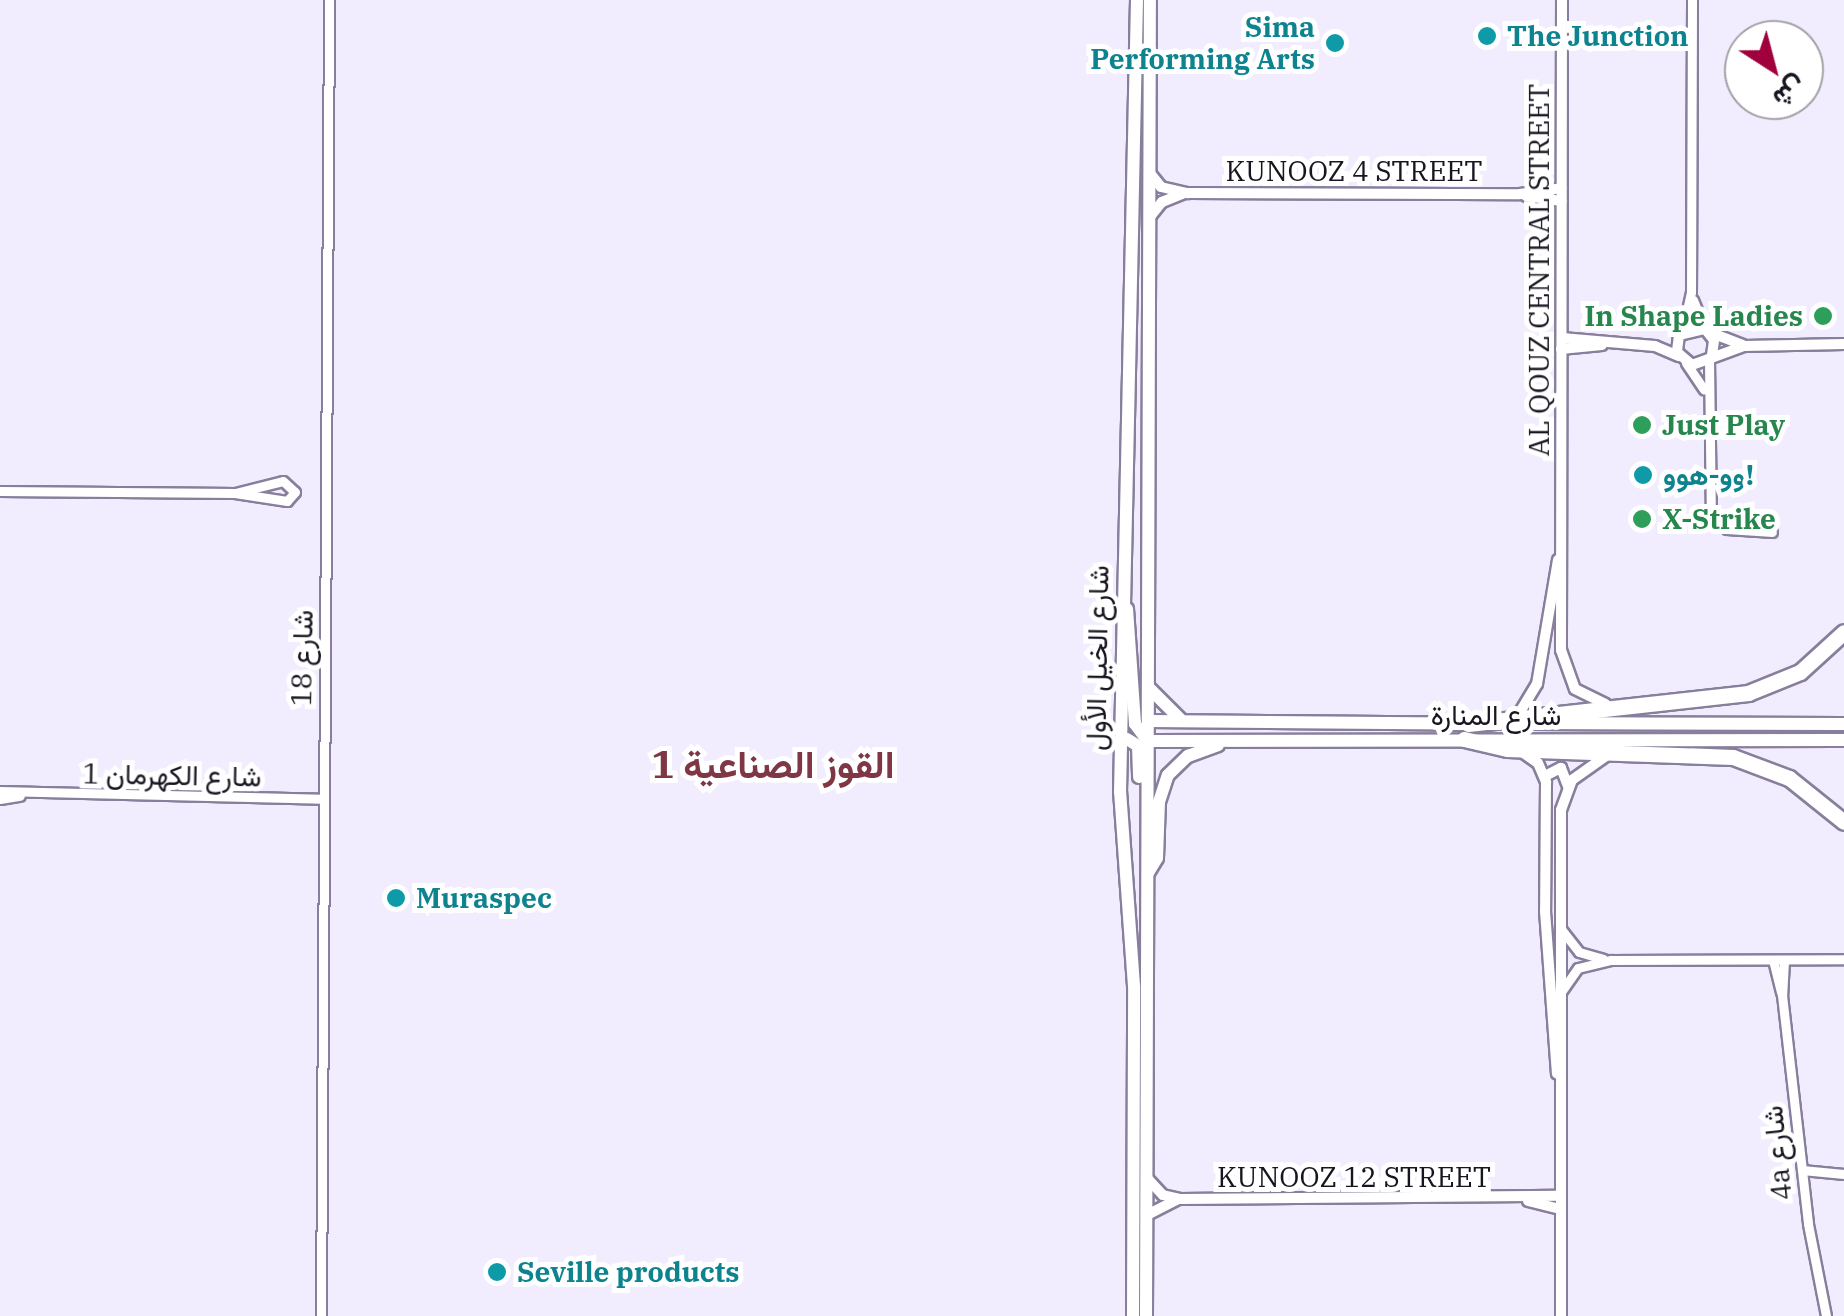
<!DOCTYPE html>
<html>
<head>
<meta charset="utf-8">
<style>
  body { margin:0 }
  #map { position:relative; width:1844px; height:1316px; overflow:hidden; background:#f1ecfe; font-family:"IBM Plex Serif",Vazirmatn,serif }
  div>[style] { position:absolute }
  .roads { filter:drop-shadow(2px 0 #877f9b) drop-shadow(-2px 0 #877f9b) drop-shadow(0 2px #877f9b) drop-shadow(0 -2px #877f9b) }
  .minor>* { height:9px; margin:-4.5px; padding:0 4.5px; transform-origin:4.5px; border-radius:4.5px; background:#fff }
  .tertiary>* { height:10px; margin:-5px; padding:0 5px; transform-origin:5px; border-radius:5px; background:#fff }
  .secondary>* { height:12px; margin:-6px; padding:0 6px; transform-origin:6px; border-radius:6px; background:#fff }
  .motorway>* { height:15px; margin:-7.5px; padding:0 7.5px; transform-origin:7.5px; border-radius:7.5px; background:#fff }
  .dots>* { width:28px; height:28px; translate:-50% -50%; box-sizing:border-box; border:5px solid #fff; border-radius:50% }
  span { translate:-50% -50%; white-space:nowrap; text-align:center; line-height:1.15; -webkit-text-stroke:10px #fff; paint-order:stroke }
  .culture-label { font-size:28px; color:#0d838f; font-weight:700 }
  .right { translate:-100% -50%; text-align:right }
  .left { translate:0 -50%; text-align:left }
  .street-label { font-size:28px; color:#181520 }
  .leisure-label { font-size:28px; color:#27864d; font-weight:700 }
  .district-label { font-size:38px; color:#7f3745; font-weight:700 }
  .north { position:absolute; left:1724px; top:20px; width:100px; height:100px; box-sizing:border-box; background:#fff; border:2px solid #a3a1a6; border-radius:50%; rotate:144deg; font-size:28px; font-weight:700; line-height:40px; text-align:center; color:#181520 }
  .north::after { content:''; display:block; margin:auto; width:35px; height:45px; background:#a0003c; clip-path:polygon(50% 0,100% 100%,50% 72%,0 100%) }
</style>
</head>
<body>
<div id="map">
  <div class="roads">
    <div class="minor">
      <i style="left:1693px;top:300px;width:31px;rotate:68deg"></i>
      <i style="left:1682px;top:333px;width:42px;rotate:-77.6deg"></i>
      <i style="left:1691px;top:292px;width:292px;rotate:-89.8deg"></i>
      <i style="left:1709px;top:359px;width:156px;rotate:89.3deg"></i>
      <i style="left:1711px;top:515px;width:21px;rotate:41deg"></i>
      <i style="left:1727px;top:529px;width:45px;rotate:3.8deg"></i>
      <i style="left:1686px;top:363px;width:32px;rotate:56deg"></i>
      <i style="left:283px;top:481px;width:16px;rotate:43deg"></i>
      <i style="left:295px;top:492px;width:12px;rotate:132deg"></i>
      <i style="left:287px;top:501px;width:53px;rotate:-171.3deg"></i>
      <i style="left:235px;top:493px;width:49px;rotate:-14deg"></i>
      <i style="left:0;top:491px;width:235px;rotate:0.5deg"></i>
      <i style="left:0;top:791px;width:322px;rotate:1.4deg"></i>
      <i style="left:0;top:799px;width:20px;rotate:-9deg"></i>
      <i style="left:1561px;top:929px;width:29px;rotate:52deg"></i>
      <i style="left:1579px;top:952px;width:25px;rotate:16deg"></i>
      <i style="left:1773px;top:960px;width:34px;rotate:76deg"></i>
      <i style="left:1784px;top:960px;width:35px;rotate:93deg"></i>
      <i style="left:1782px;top:995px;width:230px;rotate:83.5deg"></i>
      <i style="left:1808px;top:1224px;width:94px;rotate:78.9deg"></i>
      <i style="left:1561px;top:992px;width:29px;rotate:-55deg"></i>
      <i style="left:1578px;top:968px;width:34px;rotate:-14deg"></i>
      <i style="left:1611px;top:960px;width:233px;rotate:-0.2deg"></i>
      <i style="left:1802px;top:1170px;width:42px;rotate:5.4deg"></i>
      <i style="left:321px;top:1316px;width:1316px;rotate:-89.65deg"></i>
    </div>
    <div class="tertiary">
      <i style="left:1562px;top:0;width:650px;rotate:90.09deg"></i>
      <i style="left:1561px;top:650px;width:41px;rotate:70.3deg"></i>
      <i style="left:1575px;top:689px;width:34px;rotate:26deg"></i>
      <i style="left:1149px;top:172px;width:19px;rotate:51deg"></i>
      <i style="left:1161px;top:187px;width:28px;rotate:13deg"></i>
      <i style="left:1188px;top:193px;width:332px;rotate:0.2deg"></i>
      <i style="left:1520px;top:194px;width:42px;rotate:-8.1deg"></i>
      <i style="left:1526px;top:196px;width:36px;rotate:8deg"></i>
      <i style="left:1149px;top:218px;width:21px;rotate:-51deg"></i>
      <i style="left:1162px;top:202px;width:22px;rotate:-22deg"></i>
      <i style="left:1709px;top:332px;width:36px;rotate:21deg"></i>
      <i style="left:1562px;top:338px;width:93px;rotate:4.9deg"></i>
      <i style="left:1655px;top:346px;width:26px;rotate:23deg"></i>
      <i style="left:1561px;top:349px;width:41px;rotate:-5.6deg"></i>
      <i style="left:1712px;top:355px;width:15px;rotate:-82deg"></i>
      <i style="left:1714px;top:340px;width:14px;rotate:-129deg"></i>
      <i style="left:1705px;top:329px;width:27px;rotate:167deg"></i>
      <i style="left:1679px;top:335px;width:17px;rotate:97deg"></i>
      <i style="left:1677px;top:352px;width:20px;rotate:41deg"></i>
      <i style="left:1692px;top:365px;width:55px;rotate:-20.1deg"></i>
      <i style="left:1744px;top:346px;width:100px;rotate:-1.1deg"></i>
      <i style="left:1517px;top:717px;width:39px;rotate:-59deg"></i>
      <i style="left:1537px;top:684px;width:126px;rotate:-80.4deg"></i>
      <i style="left:1522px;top:752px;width:19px;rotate:35deg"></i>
      <i style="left:1538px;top:763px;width:21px;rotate:67deg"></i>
      <i style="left:1546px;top:782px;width:129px;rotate:90.4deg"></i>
      <i style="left:1545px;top:911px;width:163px;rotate:85.8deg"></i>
      <i style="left:1545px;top:776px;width:18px;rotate:-27deg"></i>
      <i style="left:1561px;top:768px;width:19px;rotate:69deg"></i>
      <i style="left:1147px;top:1178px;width:23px;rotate:47deg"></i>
      <i style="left:1163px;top:1195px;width:17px;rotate:13deg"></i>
      <i style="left:1180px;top:1199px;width:380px;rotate:-0.5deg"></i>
      <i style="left:1528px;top:1201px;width:33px;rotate:14deg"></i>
      <i style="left:1147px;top:1215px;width:34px;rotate:-27deg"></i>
      <i style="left:1561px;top:1316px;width:506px;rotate:-90deg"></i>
      <i style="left:1561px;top:810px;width:32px;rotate:-70deg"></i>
      <i style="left:1572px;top:780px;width:42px;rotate:-35.2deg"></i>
    </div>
    <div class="secondary">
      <i style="left:1127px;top:609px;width:115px;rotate:86deg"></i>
      <i style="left:1135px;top:724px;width:21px;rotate:53deg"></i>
      <i style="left:1149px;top:688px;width:44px;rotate:45deg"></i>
      <i style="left:1149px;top:721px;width:327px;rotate:0.5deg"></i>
      <i style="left:1531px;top:723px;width:313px;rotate:0.2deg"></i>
      <i style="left:1127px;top:739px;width:13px;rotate:32deg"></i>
      <i style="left:1138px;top:746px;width:31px;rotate:88deg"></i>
      <i style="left:1148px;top:741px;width:696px;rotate:-0.08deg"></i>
      <i style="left:1148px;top:873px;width:17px;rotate:-59deg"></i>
      <i style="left:1157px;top:858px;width:56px;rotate:-88deg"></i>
      <i style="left:1159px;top:802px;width:28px;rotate:-72deg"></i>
      <i style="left:1168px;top:775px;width:28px;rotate:-44deg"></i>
      <i style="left:1188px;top:756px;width:32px;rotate:-20deg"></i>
      <i style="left:1133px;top:1316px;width:330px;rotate:-89.8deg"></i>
      <i style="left:1134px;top:986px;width:195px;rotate:-94.1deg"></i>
      <i style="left:1120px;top:792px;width:792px;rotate:-88.77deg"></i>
      <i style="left:1146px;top:1316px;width:1316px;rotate:-89.83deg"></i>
    </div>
    <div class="motorway">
      <i style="left:1468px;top:724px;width:282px;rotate:-6.3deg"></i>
      <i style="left:1748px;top:693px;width:56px;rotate:-22deg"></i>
      <i style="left:1800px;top:672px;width:59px;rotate:-42.3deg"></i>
      <i style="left:1464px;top:739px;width:44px;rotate:13.1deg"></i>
      <i style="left:1507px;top:749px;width:226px;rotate:2deg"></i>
      <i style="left:1733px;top:757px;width:60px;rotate:20.6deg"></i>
      <i style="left:1789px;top:778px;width:70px;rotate:38.7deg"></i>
    </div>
  </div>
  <div class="dots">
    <i style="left:1487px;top:36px;background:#0f9aa8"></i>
    <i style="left:1335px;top:43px;background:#0f9aa8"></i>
    <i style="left:1823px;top:316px;background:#2e9e5b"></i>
    <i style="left:1642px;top:425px;background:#2e9e5b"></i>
    <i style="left:1643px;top:475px;background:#0f9aa8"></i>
    <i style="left:1642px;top:519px;background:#2e9e5b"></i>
    <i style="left:396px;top:898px;background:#0f9aa8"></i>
    <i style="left:497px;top:1272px;background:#0f9aa8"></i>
  </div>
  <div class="culture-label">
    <span class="right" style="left:1315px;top:43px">Sima<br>Performing Arts</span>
    <span class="left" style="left:1507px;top:36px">The Junction</span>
    <span class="left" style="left:1663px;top:475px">وو-هوو!</span>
    <span class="left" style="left:416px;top:898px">Muraspec</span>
    <span class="left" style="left:517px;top:1272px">Seville products</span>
  </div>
  <div class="street-label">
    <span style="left:1354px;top:171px">KUNOOZ 4 STREET</span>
    <span style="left:1539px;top:270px;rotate:-90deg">AL QOUZ CENTRAL STREET</span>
    <span style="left:302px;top:658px;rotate:-89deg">شارع 18</span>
    <span style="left:1097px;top:658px;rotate:-89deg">شارع الخيل الأول</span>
    <span style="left:1496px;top:715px">شارع المنارة</span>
    <span style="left:172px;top:775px;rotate:1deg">شارع الكهرمان 1</span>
    <span style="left:1777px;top:1153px;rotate:-96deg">4a شارع</span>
    <span style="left:1354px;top:1177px">KUNOOZ 12 STREET</span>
  </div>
  <div class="leisure-label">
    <span class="right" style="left:1803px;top:316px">In Shape Ladies</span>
    <span class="left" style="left:1662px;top:425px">Just Play</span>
    <span class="left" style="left:1662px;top:519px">X-Strike</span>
  </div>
  <div class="district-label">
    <span style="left:773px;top:764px">القوز الصناعية 1</span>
  </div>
  <div class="north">ش</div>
</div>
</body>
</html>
